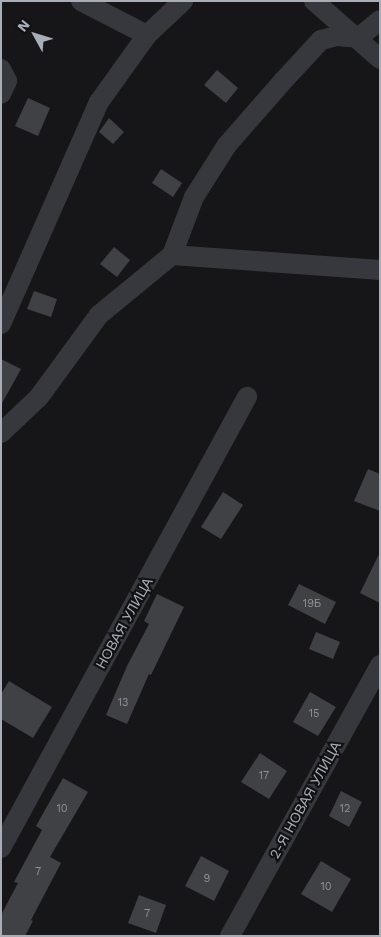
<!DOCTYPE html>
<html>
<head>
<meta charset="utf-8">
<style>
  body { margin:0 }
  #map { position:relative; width:381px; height:937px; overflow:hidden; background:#161618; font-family:"Work Sans",sans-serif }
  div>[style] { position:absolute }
  .building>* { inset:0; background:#404145 }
  .street>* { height:20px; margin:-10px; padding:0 10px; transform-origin:10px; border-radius:10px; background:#37383d }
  span { translate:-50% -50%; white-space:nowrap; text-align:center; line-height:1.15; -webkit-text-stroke:4.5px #111113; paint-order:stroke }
  .number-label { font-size:11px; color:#8e929b }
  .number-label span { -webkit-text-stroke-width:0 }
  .street-label { font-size:14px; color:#a8adb8 }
  .frame { position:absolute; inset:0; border:2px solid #a8adb8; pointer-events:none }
  .north { position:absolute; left:10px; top:10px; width:50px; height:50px; -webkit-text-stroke:4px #111113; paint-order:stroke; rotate:309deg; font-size:14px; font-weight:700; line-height:20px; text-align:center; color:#a8adb8 }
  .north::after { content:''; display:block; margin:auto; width:18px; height:22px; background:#a8adb8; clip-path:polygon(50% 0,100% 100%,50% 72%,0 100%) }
</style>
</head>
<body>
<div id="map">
  <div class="building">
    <i style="clip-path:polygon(217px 70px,238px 88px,226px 103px,204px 85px)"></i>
    <i style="clip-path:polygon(28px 98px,50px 108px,38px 136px,15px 126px)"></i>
    <i style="clip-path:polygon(109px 118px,124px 132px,113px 144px,99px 132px)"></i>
    <i style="clip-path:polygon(161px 169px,182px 183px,173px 197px,152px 183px)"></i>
    <i style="clip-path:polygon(114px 247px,130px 260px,117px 277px,100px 264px)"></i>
    <i style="clip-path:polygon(34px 291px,57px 299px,51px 317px,27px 309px)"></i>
    <i style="clip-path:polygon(1px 359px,21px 369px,1px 405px)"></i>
    <i style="clip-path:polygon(368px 469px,380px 474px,380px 511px,354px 501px)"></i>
    <i style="clip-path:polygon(223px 492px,243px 505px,221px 539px,201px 527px)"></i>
    <i style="clip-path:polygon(380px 552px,380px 603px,360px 593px)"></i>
    <i style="clip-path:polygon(299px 584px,336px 602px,325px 624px,288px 605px)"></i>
    <i style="clip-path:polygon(157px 594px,184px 607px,151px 675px,149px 674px,127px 724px,106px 715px,127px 666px,149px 624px,144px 621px)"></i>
    <i style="clip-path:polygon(316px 632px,340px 642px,333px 659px,309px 649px)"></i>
    <i style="clip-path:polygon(9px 681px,52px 707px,33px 738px,1px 719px,1px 694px)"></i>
    <i style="clip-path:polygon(310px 692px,336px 707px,318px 736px,293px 722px)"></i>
    <i style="clip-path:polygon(260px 753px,287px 771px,269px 799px,241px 782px)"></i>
    <i style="clip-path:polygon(63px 778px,88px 792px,50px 857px,61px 863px,31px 920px,33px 921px,25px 936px,1px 936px,1px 915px,18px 883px,14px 882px,42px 830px,36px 826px)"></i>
    <i style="clip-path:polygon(341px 791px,362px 802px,349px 827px,329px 816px)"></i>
    <i style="clip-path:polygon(201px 856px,229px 871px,214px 901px,185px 886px)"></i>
    <i style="clip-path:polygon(321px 861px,351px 879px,332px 912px,301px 894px)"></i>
    <i style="clip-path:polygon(139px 895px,166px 905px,156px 933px,128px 923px)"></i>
  </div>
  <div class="street">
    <i style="left:81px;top:1px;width:74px;rotate:27.3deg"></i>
    <i style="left:314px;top:1px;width:88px;rotate:41.3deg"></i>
    <i style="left:1px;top:69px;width:13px;rotate:63deg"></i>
    <i style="left:7px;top:81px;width:14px;rotate:115deg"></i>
    <i style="left:172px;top:255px;width:62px;rotate:-69.2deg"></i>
    <i style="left:194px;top:197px;width:62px;rotate:-57.6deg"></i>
    <i style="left:227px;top:145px;width:85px;rotate:-48.8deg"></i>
    <i style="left:283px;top:81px;width:56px;rotate:-47.2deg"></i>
    <i style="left:321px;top:40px;width:16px;rotate:-14deg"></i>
    <i style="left:337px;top:36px;width:21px;rotate:5deg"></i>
    <i style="left:358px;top:38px;width:28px;rotate:-39deg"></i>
    <i style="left:1px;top:324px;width:243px;rotate:-66.2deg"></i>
    <i style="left:99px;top:102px;width:82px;rotate:-54.4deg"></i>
    <i style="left:147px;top:35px;width:50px;rotate:-43.4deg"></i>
    <i style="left:1px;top:433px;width:52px;rotate:-43.5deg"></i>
    <i style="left:39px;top:397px;width:102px;rotate:-53.8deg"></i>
    <i style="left:99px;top:315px;width:94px;rotate:-39.4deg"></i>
    <i style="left:172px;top:255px;width:209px;rotate:4.1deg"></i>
    <i style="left:1px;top:848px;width:514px;rotate:-61.39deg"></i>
    <i style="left:230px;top:936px;width:310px;rotate:-61deg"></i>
  </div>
  <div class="number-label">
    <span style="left:312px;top:604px">19Б</span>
    <span style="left:123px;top:703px">13</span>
    <span style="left:314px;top:714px">15</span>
    <span style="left:264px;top:776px">17</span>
    <span style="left:62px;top:809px">10</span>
    <span style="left:345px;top:809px">12</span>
    <span style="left:38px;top:872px">7</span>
    <span style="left:207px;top:879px">9</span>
    <span style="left:326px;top:887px">10</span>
    <span style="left:147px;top:914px">7</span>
  </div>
  <div class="street-label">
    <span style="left:124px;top:623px;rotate:-61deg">НОВАЯ УЛИЦА</span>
    <span style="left:305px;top:800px;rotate:-61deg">2-Я НОВАЯ УЛИЦА</span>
  </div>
  <div class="frame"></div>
  <div class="north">N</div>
</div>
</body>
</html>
